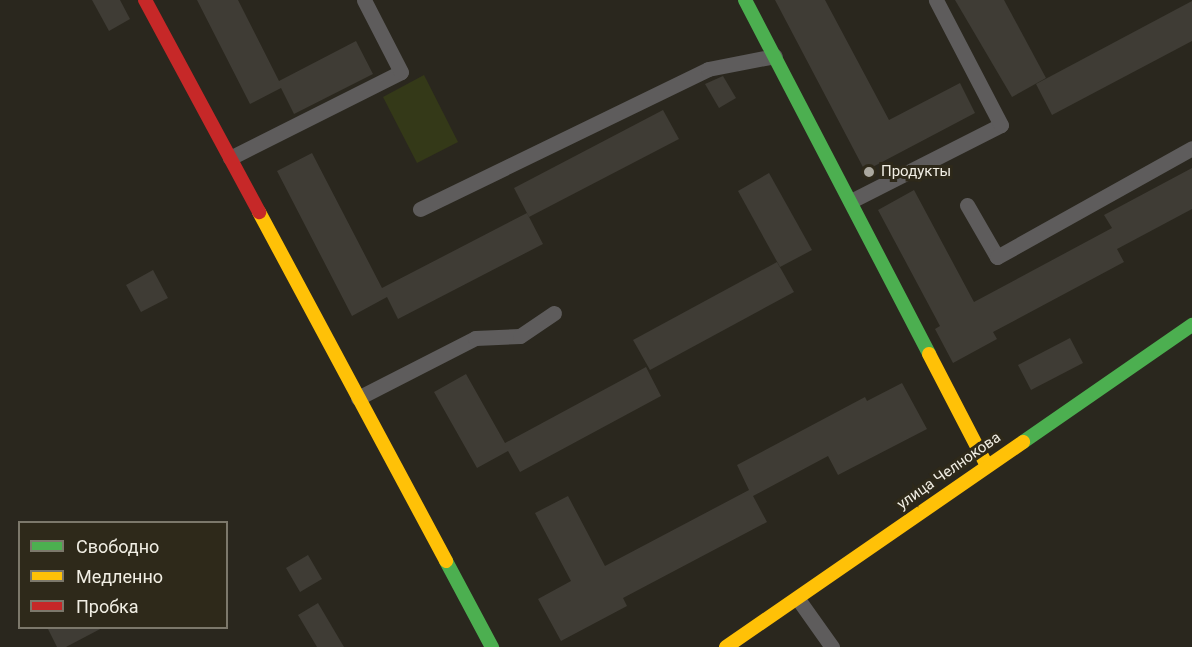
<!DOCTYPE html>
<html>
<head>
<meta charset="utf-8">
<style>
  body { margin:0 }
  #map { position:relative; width:1192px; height:647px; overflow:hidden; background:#2a271e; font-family:Roboto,sans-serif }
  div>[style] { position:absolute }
  .green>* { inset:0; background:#343918 }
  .building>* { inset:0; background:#3f3c35 }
  .street>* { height:15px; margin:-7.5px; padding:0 7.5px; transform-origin:7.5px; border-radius:7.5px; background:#5e5c5c }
  .fast>* { height:14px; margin:-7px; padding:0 7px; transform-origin:7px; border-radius:7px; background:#4caf50 }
  .slow>* { height:14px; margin:-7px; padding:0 7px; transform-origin:7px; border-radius:7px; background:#ffc107 }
  .jam>* { height:14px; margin:-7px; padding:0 7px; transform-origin:7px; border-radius:7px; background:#c62828 }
  .dots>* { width:16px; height:16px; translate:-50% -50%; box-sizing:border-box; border:3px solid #2e291a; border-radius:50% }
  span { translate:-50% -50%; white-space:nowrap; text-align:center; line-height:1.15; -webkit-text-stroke:6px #2e291a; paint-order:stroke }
  .poi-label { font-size:15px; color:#f1eee4 }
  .left { translate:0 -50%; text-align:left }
  .street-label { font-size:15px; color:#f1eee4 }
  .legend { position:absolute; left:18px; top:521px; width:210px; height:108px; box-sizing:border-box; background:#2e291a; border:2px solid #7c786b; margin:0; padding:8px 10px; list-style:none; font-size:18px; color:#f1eee4 }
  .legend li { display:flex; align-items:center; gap:12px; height:30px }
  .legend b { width:30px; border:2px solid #7c786b }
</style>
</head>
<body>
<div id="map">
  <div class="green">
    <i style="clip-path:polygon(424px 75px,458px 142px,417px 163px,383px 97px)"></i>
  </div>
  <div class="building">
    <i style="clip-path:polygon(92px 0,120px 0,130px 19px,109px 31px)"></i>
    <i style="clip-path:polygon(197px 0,238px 0,279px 81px,356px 41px,373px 74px,294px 114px,281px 88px,250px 104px)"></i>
    <i style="clip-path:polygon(775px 0,825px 0,889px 120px,960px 83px,975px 113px,865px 171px)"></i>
    <i style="clip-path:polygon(955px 0,1004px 0,1046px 78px,1012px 97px)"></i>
    <i style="clip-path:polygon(1192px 1px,1192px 41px,1052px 115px,1036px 84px)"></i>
    <i style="clip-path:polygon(723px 76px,736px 98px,719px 108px,705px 84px)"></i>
    <i style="clip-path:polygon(663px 110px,679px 139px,529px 217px,514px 188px)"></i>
    <i style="clip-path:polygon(312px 153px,382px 288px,527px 213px,543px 244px,398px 319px,387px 297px,352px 316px,277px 171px)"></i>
    <i style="clip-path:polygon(1192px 168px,1192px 209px,1117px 249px,1124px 262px,993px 332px,997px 339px,953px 363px,935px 329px,940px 326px,878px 210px,914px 190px,974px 302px,1112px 228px,1104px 215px)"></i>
    <i style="clip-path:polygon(769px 173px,812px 250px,780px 267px,738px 191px)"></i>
    <i style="clip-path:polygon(777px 262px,794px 292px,650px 370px,633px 340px)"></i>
    <i style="clip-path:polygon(153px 270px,168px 298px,141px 312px,126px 285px)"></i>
    <i style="clip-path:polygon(1070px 338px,1083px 363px,1031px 390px,1018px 365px)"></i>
    <i style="clip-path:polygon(646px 367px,661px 396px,520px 472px,508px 451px,477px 468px,434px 392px,466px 374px,505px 443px)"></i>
    <i style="clip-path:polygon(902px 383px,927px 429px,838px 475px,828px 456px,753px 496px,767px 522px,623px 598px,627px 606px,561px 641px,538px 599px,571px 581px,535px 513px,568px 496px,605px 566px,749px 490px,737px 465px,865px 397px,867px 401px)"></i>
    <i style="clip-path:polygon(308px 555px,322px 579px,300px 592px,286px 568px)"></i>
    <i style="clip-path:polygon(318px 603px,344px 647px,317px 647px,298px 615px)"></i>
    <i style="clip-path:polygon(47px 627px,104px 627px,66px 647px,57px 647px)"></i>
  </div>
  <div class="street">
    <i style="left:230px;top:158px;width:191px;rotate:-26.7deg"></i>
    <i style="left:401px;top:72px;width:81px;rotate:-117.2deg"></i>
    <i style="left:851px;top:201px;width:168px;rotate:-26.9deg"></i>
    <i style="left:1001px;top:125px;width:141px;rotate:-117.5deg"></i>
    <i style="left:967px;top:205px;width:60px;rotate:60deg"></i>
    <i style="left:997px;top:257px;width:223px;rotate:-29.2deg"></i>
    <i style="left:420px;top:209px;width:320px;rotate:-25.9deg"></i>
    <i style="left:708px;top:69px;width:68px;rotate:-11deg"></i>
    <i style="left:358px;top:398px;width:131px;rotate:-27.1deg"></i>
    <i style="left:475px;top:338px;width:45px;rotate:-2.5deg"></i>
    <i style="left:520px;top:336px;width:41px;rotate:-34.1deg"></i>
    <i style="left:798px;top:599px;width:59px;rotate:54.7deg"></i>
  </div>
  <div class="fast">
    <i style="left:745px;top:0;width:399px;rotate:62.5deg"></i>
    <i style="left:1023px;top:442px;width:206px;rotate:-34.7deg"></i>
    <i style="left:446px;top:561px;width:98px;rotate:61.9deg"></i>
  </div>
  <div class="slow">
    <i style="left:259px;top:212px;width:396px;rotate:61.8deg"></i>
    <i style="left:929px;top:354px;width:124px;rotate:62.6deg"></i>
    <i style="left:726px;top:647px;width:361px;rotate:-34.6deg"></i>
  </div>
  <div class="jam">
    <i style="left:145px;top:0;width:241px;rotate:61.7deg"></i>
  </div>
  <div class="dots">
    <i style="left:869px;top:172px;background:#aba89f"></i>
  </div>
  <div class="poi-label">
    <span class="left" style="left:881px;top:172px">Продукты</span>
  </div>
  <div class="street-label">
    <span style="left:949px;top:471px;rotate:-35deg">улица Челнокова</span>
  </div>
  <ul class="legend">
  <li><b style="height:8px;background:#4caf50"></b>Свободно</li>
  <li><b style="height:8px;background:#ffc107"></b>Медленно</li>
  <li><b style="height:8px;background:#c62828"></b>Пробка</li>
  </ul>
</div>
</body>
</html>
